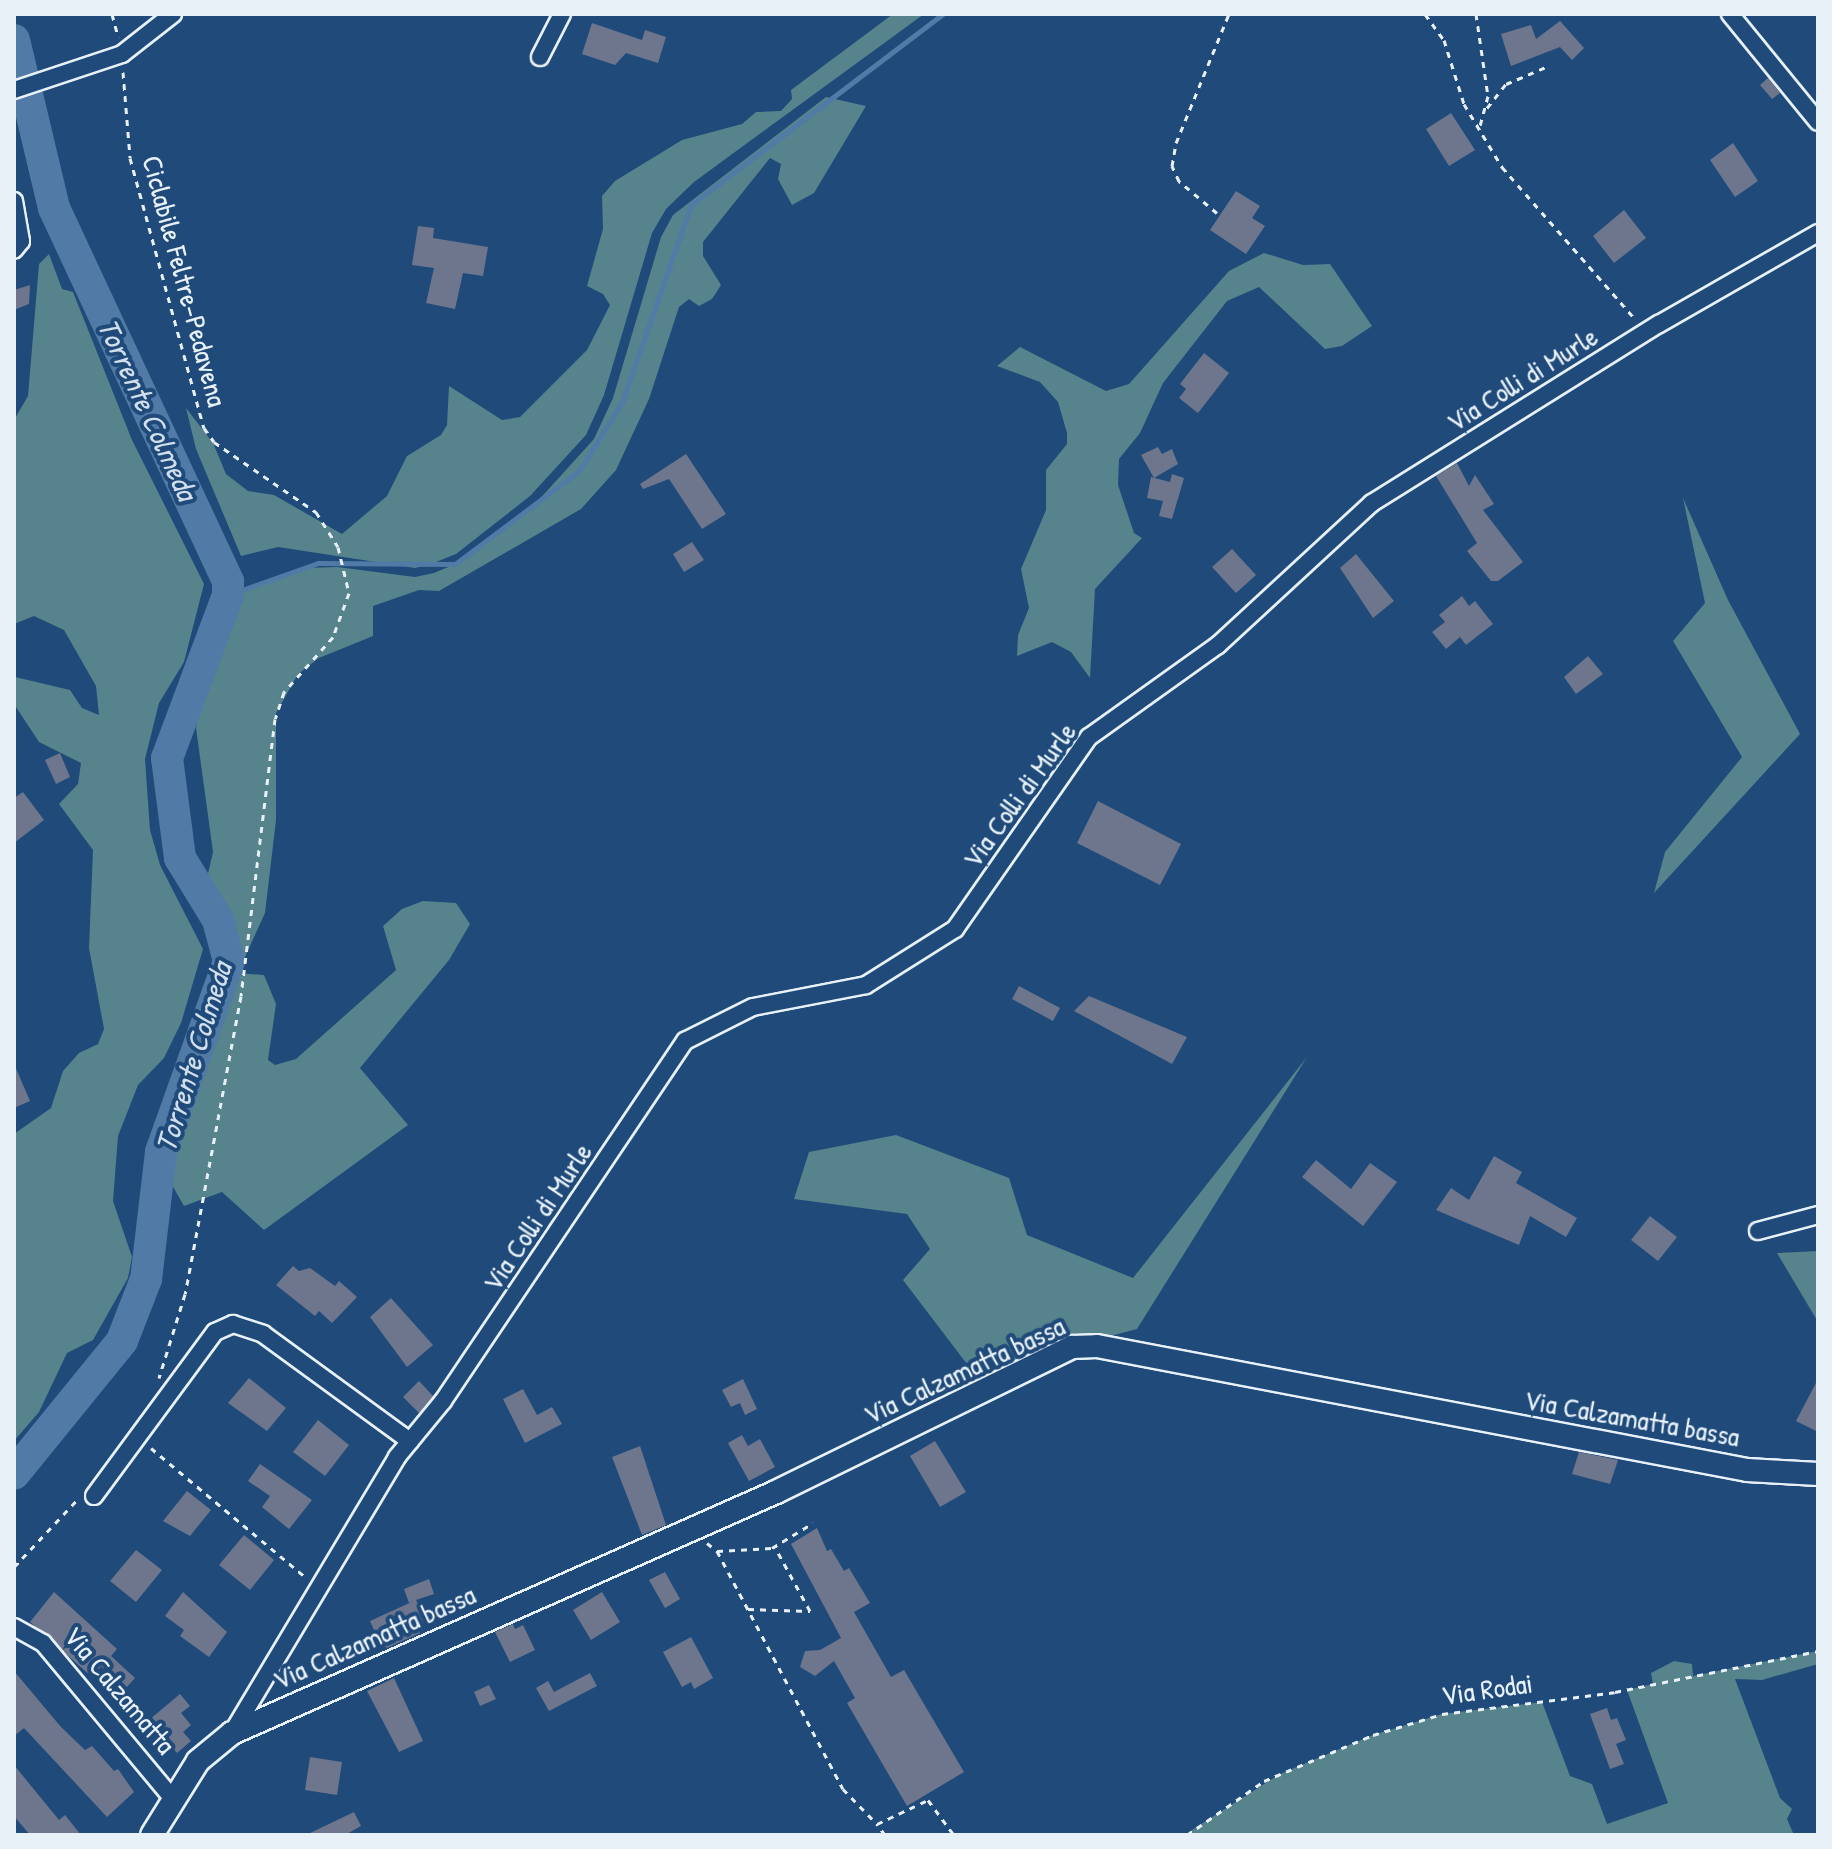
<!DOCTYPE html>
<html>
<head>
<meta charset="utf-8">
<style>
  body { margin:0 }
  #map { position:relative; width:1832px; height:1849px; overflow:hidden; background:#1f4a7a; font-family:"Patrick Hand",sans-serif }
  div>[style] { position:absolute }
  .green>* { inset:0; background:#56838c }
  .stream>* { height:5px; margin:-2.5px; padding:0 2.5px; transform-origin:2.5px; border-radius:2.5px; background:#517ba6 }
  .river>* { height:32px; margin:-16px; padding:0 16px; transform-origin:16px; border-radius:16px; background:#517ba6 }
  .building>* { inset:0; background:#6d768d }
  .path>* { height:3px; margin-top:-1.5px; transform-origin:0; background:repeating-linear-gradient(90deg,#e8f1f8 0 6px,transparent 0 12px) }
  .roads { filter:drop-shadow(2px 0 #e8f1f8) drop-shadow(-2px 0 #e8f1f8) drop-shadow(0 2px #e8f1f8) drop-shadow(0 -2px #e8f1f8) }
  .street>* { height:16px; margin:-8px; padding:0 8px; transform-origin:8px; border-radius:8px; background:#1f4a7a }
  .secondary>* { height:22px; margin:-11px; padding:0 11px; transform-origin:11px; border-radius:11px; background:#1f4a7a }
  span { translate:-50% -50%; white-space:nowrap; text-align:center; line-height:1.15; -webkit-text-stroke:8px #1f4a7a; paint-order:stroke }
  .street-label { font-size:28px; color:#e8f1f8 }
  .water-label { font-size:30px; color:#d1dfec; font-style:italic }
  .frame { position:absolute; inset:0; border:16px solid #e8f1f8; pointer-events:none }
</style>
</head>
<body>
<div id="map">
  <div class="green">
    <i style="clip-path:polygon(893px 14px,924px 14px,694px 182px,666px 209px,652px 233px,604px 395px,586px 435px,530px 496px,456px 554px,431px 564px,415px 568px,278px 547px,241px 556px,196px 449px,186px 408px,213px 443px,226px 474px,248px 491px,274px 495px,342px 534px,387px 496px,407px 456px,441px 435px,447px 425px,449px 386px,502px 420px,520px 417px,587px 350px,610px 305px,603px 294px,587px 286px,603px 229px,602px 196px,615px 181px,682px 140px,742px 124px,756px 112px,781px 111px,792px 99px,791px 90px)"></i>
    <i style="clip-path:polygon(826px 97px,866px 106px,814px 193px,792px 205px,778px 179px,781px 164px,770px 158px,703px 242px,703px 256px,721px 285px,712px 299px,699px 306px,689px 299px,679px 307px,649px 399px,616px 470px,581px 509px,439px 591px,419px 590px,373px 606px,373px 636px,319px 658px,298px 674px,276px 713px,276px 820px,265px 913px,244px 959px,224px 961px,221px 944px,201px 904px,213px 852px,196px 728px,205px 670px,198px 658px,221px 597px,306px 568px,337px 567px,415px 577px,434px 573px,460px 562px,536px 503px,594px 439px,613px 398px,661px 237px,673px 215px)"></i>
    <i style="clip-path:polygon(1264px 253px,1303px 265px,1330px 264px,1372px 326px,1342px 346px,1325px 349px,1259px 287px,1227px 301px,1163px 383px,1140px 433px,1119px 459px,1118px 485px,1134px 533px,1142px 538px,1095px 589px,1090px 678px,1071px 652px,1052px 642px,1017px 656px,1018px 635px,1029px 608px,1021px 569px,1046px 510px,1046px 470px,1067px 444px,1067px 433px,1058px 402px,1040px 382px,997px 366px,1020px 347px,1106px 391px,1129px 384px,1229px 271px)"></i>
    <i style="clip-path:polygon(49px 254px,62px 289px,73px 292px,132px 440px,204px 584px,184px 662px,159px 703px,145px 759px,150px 830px,160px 865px,203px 949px,181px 1023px,164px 1058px,138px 1085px,118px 1136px,113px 1201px,132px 1257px,128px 1278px,93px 1340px,67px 1353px,39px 1412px,14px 1441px,14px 1134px,51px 1108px,63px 1071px,79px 1053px,98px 1044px,104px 1029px,89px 948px,93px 850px,59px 804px,78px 784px,81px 763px,39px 742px,14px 704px,15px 677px,70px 690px,82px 708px,99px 715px,96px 686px,64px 630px,34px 616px,14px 624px,14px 420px,28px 396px,39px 264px)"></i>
    <i style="clip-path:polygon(1683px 498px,1728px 600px,1800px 734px,1654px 893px,1665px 852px,1742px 757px,1673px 641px,1705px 603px)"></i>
    <i style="clip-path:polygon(423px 901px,456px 903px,470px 924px,449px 960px,360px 1068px,408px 1125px,264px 1230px,222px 1192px,184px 1206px,164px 1171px,151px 1175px,190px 1069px,197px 1011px,207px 982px,225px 972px,264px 975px,276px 1004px,268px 1060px,275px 1065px,296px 1059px,396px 970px,383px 926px,402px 909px)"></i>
    <i style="clip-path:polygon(1307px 1057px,1137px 1329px,973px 1372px,903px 1280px,930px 1249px,907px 1214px,794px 1199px,809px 1152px,896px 1135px,1009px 1178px,1027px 1235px,1133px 1278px)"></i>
    <i style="clip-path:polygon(1818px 1251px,1818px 1322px,1777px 1253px)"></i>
    <i style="clip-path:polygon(1818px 1651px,1818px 1664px,1762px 1680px,1735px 1679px,1780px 1798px,1792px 1809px,1787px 1819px,1794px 1835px,1184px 1835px,1280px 1774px,1373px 1735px,1442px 1714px,1542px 1702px,1570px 1776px,1592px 1784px,1607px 1824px,1668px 1803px,1627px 1690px,1653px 1684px,1651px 1673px,1674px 1661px,1692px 1664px,1693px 1676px)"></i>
  </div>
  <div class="stream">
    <i style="left:228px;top:595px;width:96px;rotate:-19.6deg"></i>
    <i style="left:318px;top:563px;width:137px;rotate:0.4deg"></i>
    <i style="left:455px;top:564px;width:155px;rotate:-36.9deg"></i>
    <i style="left:579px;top:471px;width:81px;rotate:-58.1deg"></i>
    <i style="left:622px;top:402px;width:209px;rotate:-70.7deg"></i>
    <i style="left:691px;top:205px;width:316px;rotate:-37.2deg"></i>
  </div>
  <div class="river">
    <i style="left:14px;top:40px;width:173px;rotate:76.6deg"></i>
    <i style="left:54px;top:208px;width:412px;rotate:65deg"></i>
    <i style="left:228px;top:581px;width:14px;rotate:90deg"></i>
    <i style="left:228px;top:595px;width:174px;rotate:110.5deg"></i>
    <i style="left:167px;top:758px;width:101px;rotate:82.6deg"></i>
    <i style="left:180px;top:858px;width:73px;rotate:58.5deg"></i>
    <i style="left:218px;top:920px;width:42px;rotate:75deg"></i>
    <i style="left:229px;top:961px;width:203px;rotate:109.6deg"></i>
    <i style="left:161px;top:1152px;width:128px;rotate:96.7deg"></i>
    <i style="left:146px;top:1279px;width:66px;rotate:111.2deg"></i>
    <i style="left:122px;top:1341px;width:171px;rotate:129.1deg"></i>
  </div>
  <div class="building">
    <i style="clip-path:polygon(1560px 21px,1584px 48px,1572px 60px,1560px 47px,1511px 66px,1501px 34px,1531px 25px,1536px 39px)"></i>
    <i style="clip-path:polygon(592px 23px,642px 40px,645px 30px,666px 37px,658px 63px,626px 53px,615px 65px,582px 54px)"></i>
    <i style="clip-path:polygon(1768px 78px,1780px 93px,1772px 99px,1760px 85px)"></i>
    <i style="clip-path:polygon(1451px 113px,1475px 150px,1449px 166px,1426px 129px)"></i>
    <i style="clip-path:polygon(1733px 143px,1758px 181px,1735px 197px,1710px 160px)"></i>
    <i style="clip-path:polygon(1236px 191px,1260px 206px,1252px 218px,1265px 226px,1246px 254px,1210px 230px)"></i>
    <i style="clip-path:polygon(1624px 210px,1646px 238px,1614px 263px,1593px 236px)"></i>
    <i style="clip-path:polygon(418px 226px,434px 228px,433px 238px,488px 247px,483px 276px,463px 273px,455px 309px,426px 303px,434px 268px,412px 265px)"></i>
    <i style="clip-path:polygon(30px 285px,29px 304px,14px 310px,14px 290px)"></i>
    <i style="clip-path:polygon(1204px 353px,1229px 373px,1198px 413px,1179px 398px,1186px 389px,1180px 384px)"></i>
    <i style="clip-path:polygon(1158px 447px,1162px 454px,1172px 449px,1178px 464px,1154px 478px,1141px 455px)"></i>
    <i style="clip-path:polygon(686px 454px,726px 514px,702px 529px,669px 479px,643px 489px,640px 484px)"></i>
    <i style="clip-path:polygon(1457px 463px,1469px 486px,1475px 475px,1494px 504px,1483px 510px,1523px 562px,1498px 581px,1491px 581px,1467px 551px,1477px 543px,1436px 476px)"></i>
    <i style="clip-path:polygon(1172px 474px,1184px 478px,1172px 519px,1159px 516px,1163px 501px,1147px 498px,1151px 477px,1170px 482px)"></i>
    <i style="clip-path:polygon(692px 542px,704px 560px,684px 572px,673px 554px)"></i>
    <i style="clip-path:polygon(1232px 549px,1256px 575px,1236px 593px,1212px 567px)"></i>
    <i style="clip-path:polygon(1356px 554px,1394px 601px,1373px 618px,1340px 568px)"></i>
    <i style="clip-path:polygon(1462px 596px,1469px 606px,1475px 601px,1493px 624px,1466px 645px,1460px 637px,1446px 649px,1432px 632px,1445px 622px,1439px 615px)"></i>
    <i style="clip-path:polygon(1588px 656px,1603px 674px,1576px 694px,1564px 677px)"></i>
    <i style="clip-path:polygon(60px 753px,70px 777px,56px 784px,45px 760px)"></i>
    <i style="clip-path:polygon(23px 792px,44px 820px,14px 843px,14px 798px)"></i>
    <i style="clip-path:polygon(1098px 801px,1181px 844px,1160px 885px,1077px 843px)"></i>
    <i style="clip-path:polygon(1019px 986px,1060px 1008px,1053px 1021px,1012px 999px)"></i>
    <i style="clip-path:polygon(1089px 996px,1187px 1037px,1172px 1064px,1074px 1011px)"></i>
    <i style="clip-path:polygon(14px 1064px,30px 1101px,14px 1108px)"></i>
    <i style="clip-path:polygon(1494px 1156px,1522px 1172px,1516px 1183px,1577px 1218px,1566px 1237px,1530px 1216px,1519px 1245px,1436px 1210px,1451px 1188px,1469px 1200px)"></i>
    <i style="clip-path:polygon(1316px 1160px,1351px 1189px,1370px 1163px,1397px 1182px,1363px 1226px,1302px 1177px)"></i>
    <i style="clip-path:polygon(1650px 1216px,1677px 1237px,1658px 1261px,1631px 1240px)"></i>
    <i style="clip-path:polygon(293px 1266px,299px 1271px,310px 1268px,335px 1286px,339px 1281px,357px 1297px,332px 1323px,319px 1311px,315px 1316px,276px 1285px)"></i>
    <i style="clip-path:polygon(391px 1298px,433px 1345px,407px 1367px,370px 1317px)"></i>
    <i style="clip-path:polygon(249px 1378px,286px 1408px,267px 1431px,228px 1403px)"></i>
    <i style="clip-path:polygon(743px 1379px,757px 1409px,745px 1415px,740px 1403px,731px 1407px,722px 1390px)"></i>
    <i style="clip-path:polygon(1818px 1379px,1818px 1432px,1796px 1421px)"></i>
    <i style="clip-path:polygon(419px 1381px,433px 1396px,419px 1413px,403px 1397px)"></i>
    <i style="clip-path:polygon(523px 1389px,537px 1415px,552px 1407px,562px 1424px,525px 1443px,503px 1399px)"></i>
    <i style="clip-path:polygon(318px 1420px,349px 1445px,325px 1476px,293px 1452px)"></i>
    <i style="clip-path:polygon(742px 1435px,748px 1446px,760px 1439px,775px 1467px,749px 1481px,728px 1443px)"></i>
    <i style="clip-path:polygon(935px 1441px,966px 1492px,940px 1507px,910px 1456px)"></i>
    <i style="clip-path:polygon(640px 1446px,666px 1525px,642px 1535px,612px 1457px)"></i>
    <i style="clip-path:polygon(1579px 1452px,1618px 1460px,1610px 1484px,1572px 1474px)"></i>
    <i style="clip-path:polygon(260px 1464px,312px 1500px,289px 1529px,262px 1507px,270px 1496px,248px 1481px)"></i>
    <i style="clip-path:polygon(187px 1491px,211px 1510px,190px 1536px,163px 1521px)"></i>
    <i style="clip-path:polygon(817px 1528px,827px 1551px,831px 1549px,844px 1571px,849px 1568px,870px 1603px,854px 1612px,891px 1677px,904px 1670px,964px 1772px,907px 1806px,847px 1703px,855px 1698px,834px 1661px,815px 1676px,800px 1667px,805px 1651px,820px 1650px,841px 1638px,791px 1544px)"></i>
    <i style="clip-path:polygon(244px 1535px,274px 1560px,250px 1590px,219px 1565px)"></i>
    <i style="clip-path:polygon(136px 1550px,162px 1570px,136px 1602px,110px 1581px)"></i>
    <i style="clip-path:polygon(665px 1572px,680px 1599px,665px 1608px,649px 1580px)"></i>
    <i style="clip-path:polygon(429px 1579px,434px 1594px,416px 1600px,426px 1620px,416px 1625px,420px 1633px,387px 1648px,380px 1644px,370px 1621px,416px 1600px,409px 1603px,404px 1589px)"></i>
    <i style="clip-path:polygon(54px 1592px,117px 1649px,111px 1656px,135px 1678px,125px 1689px,101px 1666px,92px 1677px,30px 1622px)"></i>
    <i style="clip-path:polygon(183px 1592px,227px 1632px,209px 1657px,180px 1636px,184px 1630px,165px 1616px)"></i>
    <i style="clip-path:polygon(602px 1592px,620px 1622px,591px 1640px,573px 1610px)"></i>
    <i style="clip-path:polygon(513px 1624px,515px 1629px,523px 1625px,535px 1650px,510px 1662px,495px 1632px)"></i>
    <i style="clip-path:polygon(691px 1637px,713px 1678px,694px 1689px,691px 1682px,682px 1687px,663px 1652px)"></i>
    <i style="clip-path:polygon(14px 1671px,61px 1727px,85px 1750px,92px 1746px,114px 1771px,118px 1769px,134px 1792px,107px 1817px,24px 1728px,14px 1736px)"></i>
    <i style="clip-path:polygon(590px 1673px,597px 1686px,549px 1711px,536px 1688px,548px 1681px,554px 1692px)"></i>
    <i style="clip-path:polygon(394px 1678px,423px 1741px,399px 1752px,367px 1691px)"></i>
    <i style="clip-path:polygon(489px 1685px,496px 1699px,480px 1706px,474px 1692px)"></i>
    <i style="clip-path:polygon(180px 1694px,190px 1706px,181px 1713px,191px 1725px,183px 1732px,191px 1741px,177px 1753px,149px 1720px)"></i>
    <i style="clip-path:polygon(1607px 1708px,1611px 1720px,1617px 1718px,1626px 1740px,1616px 1744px,1624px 1764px,1610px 1769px,1590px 1714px)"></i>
    <i style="clip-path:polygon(310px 1757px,342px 1762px,337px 1795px,305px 1790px)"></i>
    <i style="clip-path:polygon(14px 1765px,59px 1820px,65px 1815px,81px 1835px,30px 1835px,14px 1816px)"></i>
    <i style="clip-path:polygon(354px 1812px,361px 1826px,345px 1835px,306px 1835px)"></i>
  </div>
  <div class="path">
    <i style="left:112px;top:14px;width:24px;rotate:75deg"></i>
    <i style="left:1425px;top:14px;width:32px;rotate:54deg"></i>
    <i style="left:1444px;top:40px;width:67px;rotate:72.6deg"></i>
    <i style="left:1464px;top:104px;width:74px;rotate:58.9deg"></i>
    <i style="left:1502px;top:167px;width:203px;rotate:48.8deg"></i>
    <i style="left:1476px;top:14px;width:83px;rotate:81.7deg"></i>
    <i style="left:1488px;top:96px;width:31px;rotate:105deg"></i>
    <i style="left:123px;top:72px;width:86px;rotate:85.3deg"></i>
    <i style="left:130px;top:158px;width:280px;rotate:74.7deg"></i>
    <i style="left:204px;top:428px;width:17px;rotate:54deg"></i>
    <i style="left:214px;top:442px;width:124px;rotate:34.5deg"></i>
    <i style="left:316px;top:512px;width:41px;rotate:57.8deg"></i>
    <i style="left:338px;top:547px;width:47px;rotate:76.6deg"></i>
    <i style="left:349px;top:593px;width:47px;rotate:110deg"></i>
    <i style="left:333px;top:637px;width:74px;rotate:131.7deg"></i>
    <i style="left:284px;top:692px;width:28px;rotate:108deg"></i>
    <i style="left:275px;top:719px;width:279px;rotate:97deg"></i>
    <i style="left:241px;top:996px;width:303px;rotate:100.6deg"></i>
    <i style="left:185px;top:1294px;width:88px;rotate:107.2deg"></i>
    <i style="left:1487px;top:108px;width:31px;rotate:-52deg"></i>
    <i style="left:1506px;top:84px;width:43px;rotate:-23deg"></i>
    <i style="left:1217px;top:213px;width:50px;rotate:-139.9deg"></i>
    <i style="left:1179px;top:181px;width:17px;rotate:-115deg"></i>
    <i style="left:1172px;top:166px;width:23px;rotate:-80deg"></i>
    <i style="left:1176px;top:143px;width:139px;rotate:-67.7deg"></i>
    <i style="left:151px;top:1448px;width:199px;rotate:39.9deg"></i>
    <i style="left:707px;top:1543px;width:13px;rotate:39deg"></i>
    <i style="left:717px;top:1551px;width:269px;rotate:62.1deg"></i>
    <i style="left:843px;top:1789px;width:49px;rotate:45.8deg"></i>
    <i style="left:717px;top:1551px;width:55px;rotate:-3.1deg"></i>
    <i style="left:772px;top:1548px;width:48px;rotate:-31.4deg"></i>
    <i style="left:14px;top:1567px;width:92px;rotate:-46.8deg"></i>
    <i style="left:748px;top:1609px;width:62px;rotate:1.8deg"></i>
    <i style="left:810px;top:1611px;width:73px;rotate:-118.7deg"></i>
    <i style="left:885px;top:1835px;width:14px;rotate:-126deg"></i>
    <i style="left:877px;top:1824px;width:56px;rotate:-25.2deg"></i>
    <i style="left:928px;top:1800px;width:44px;rotate:53.4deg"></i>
    <i style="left:1187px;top:1835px;width:94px;rotate:-35deg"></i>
    <i style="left:1264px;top:1781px;width:118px;rotate:-22.9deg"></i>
    <i style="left:1373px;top:1735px;width:72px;rotate:-16.9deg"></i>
    <i style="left:1442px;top:1714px;width:174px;rotate:-7.2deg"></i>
    <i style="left:1615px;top:1692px;width:207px;rotate:-11.4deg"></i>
  </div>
  <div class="roads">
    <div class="street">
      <i style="left:1730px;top:14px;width:139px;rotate:50.8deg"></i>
      <i style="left:540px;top:57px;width:48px;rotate:-62.9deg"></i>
      <i style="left:14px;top:90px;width:114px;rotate:-18.4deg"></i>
      <i style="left:122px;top:54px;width:65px;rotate:-38.1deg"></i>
      <i style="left:14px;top:201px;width:41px;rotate:80.1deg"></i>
      <i style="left:21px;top:241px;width:11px;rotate:128deg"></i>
      <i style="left:1758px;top:1231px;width:62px;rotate:-14.9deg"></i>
      <i style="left:94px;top:1496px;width:204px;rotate:-53.6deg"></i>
      <i style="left:215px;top:1332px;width:20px;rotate:-24deg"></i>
      <i style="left:233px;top:1324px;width:32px;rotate:18deg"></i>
      <i style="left:263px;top:1334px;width:182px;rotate:36.1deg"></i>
      <i style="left:14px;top:1627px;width:33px;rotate:29deg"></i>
      <i style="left:43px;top:1643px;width:204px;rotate:50.2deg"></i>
      <i style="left:232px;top:1733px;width:322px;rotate:-59.1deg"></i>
      <i style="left:397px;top:1457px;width:72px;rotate:-50.6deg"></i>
      <i style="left:443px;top:1401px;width:434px;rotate:-56.1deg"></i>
      <i style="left:685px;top:1041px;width:76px;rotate:-26.6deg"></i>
      <i style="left:753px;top:1007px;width:115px;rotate:-11deg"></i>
      <i style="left:866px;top:985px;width:105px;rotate:-32.2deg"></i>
      <i style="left:955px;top:929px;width:234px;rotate:-55.1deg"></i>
      <i style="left:1089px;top:737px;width:158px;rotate:-35.5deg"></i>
      <i style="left:1218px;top:645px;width:209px;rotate:-42.7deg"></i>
      <i style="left:1372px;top:503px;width:338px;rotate:-32deg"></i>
      <i style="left:1659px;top:324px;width:183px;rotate:-29.8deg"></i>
    </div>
    <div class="secondary">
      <i style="left:152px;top:1835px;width:87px;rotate:-58.1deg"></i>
      <i style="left:198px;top:1761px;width:44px;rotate:-39.5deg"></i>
      <i style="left:232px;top:1733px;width:595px;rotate:-23.89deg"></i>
      <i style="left:776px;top:1492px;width:330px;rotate:-26.1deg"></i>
      <i style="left:1072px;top:1347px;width:25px;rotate:-2deg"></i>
      <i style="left:1097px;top:1346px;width:662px;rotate:10.8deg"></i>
      <i style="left:1747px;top:1470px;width:71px;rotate:3.2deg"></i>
    </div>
  </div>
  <div class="street-label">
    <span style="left:185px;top:281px;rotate:75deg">Ciclabile Feltre-Pedavena</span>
    <span style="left:1522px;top:379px;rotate:-32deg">Via Colli di Murle</span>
    <span style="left:1019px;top:795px;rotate:-54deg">Via Colli di Murle</span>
    <span style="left:537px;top:1217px;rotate:-56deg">Via Colli di Murle</span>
    <span style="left:964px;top:1370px;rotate:-25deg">Via Calzamatta bassa</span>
    <span style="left:1632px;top:1418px;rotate:10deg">Via Calzamatta bassa</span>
    <span style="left:374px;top:1637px;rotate:-24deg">Via Calzamatta bassa</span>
    <span style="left:1487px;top:1689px;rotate:-8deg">Via Rodai</span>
    <span style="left:120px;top:1690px;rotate:50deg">Via Calzamatta</span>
  </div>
  <div class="water-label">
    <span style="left:148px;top:409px;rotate:65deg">Torrente Colmeda</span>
    <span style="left:193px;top:1057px;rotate:-73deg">Torrente Colmeda</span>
  </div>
  <div class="frame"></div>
</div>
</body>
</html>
